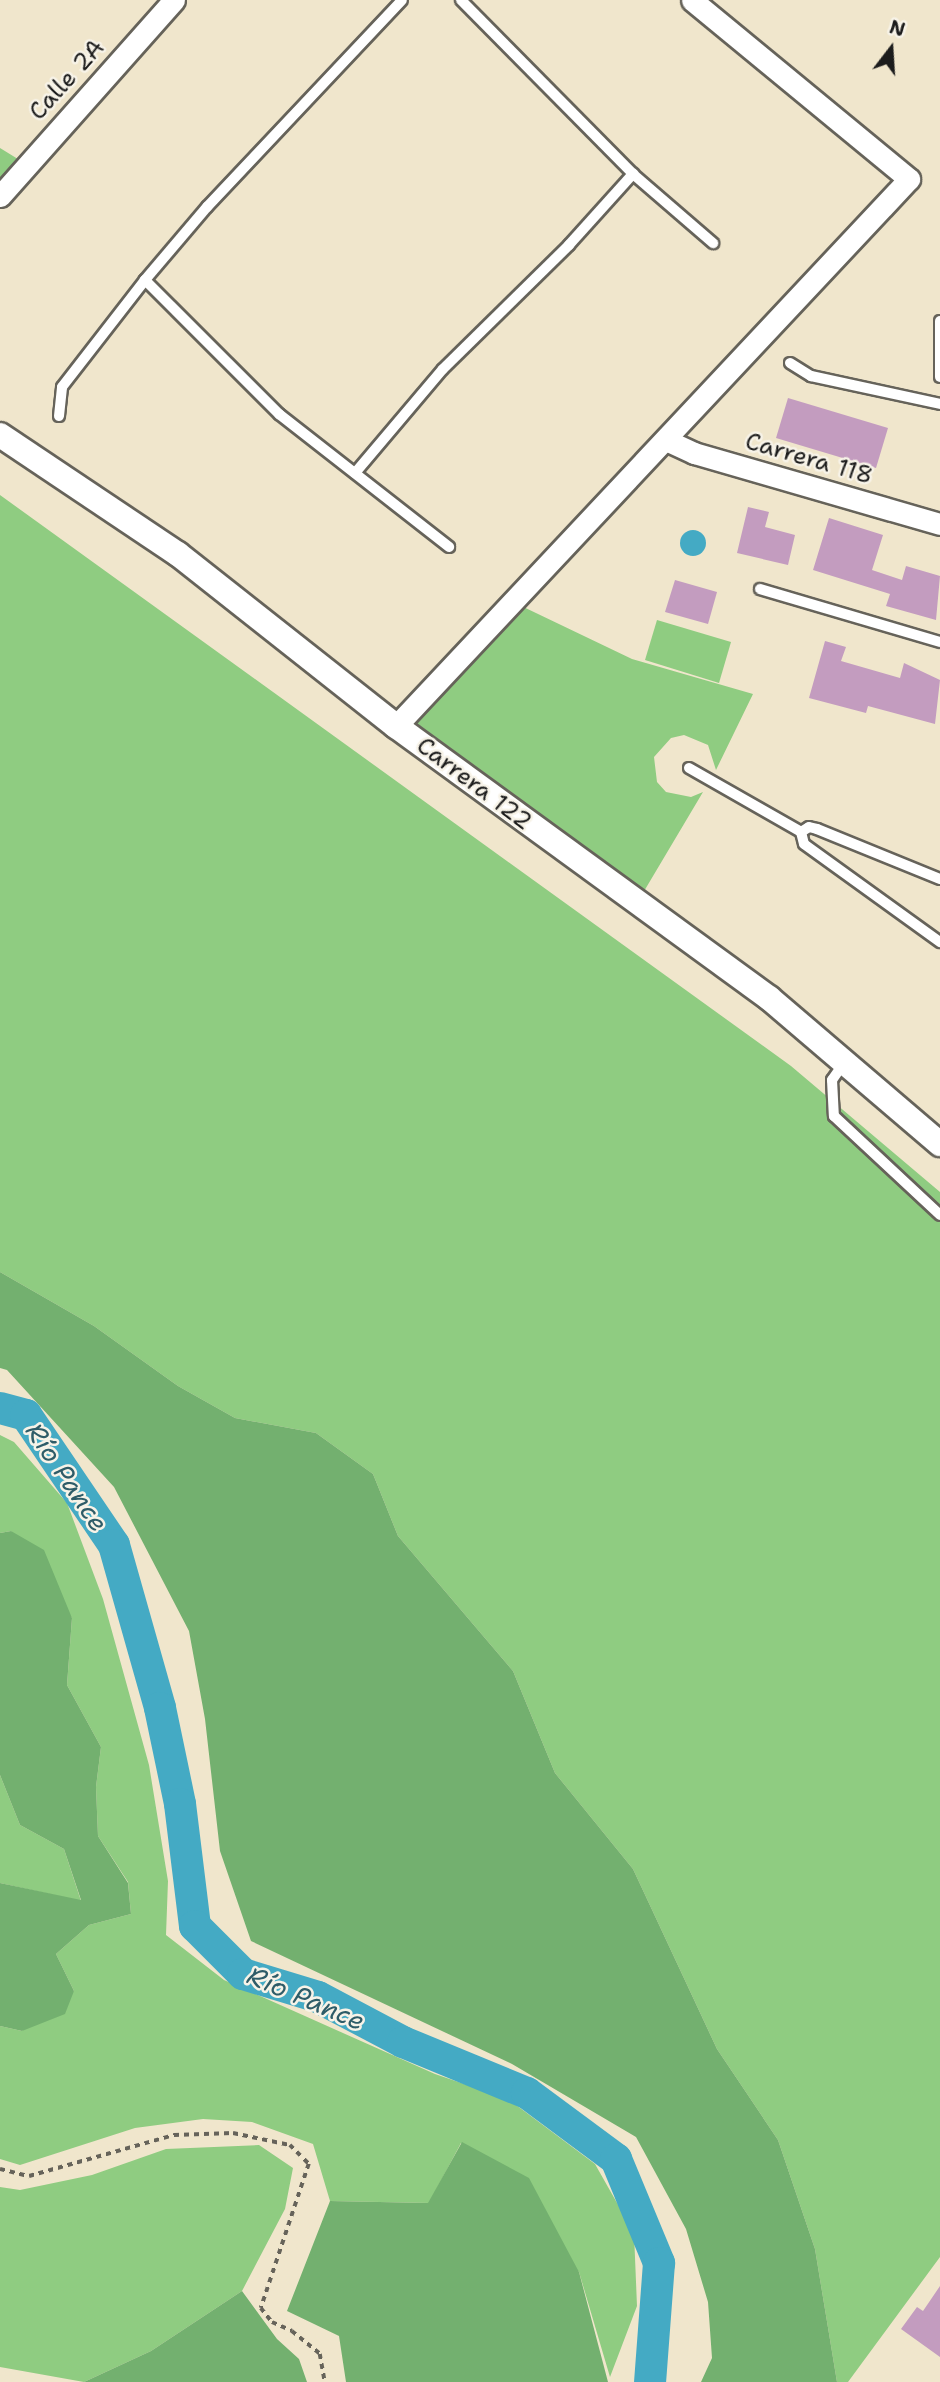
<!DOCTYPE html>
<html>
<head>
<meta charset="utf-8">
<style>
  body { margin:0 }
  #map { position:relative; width:940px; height:2382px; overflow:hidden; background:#f0e6cc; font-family:"Shantell Sans",sans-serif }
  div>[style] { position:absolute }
  .green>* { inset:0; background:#8fcc81 }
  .forest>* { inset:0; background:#73b06f }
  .water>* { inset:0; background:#44aac4 }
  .round { border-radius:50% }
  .river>* { height:32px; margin:-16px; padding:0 16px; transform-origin:16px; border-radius:16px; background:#44aac4 }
  .building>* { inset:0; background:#c39cbf }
  .path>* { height:3.5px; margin-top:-1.75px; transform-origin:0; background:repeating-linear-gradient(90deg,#66635a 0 5px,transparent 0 10px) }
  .roads { filter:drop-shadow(2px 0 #66635a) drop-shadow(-2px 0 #66635a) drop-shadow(0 2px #66635a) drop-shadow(0 -2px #66635a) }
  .service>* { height:10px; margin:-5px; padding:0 5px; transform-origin:5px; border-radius:5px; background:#fff }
  .minor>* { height:21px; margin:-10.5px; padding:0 10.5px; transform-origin:10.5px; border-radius:10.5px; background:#fff }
  .tertiary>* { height:24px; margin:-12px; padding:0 12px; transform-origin:12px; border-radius:12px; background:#fff }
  span { translate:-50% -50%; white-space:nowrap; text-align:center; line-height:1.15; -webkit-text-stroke:5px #f7f3e8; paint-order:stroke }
  .street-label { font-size:24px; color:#1c1c1c }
  .water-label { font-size:26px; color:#2e5c68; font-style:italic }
  .north { position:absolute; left:856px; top:14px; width:70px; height:70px; -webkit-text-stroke:5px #f7f3e8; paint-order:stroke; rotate:17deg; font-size:19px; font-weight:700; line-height:28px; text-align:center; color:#1c1c1c }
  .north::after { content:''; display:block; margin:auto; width:24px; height:32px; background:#1c1c1c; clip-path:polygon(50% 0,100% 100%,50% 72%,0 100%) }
</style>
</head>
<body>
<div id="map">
  <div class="green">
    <i style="clip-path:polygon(0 148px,26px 164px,0 196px)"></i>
    <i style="clip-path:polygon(0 495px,791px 1066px,940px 1192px,940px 2257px,848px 2382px,837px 2382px,815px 2249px,778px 2140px,717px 2049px,633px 1869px,555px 1773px,513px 1671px,398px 1536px,373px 1474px,316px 1433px,235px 1418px,178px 1386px,94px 1326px,0 1272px)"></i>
    <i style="clip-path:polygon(513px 602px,632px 659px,753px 694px,716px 770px,708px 745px,684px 735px,671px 738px,654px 757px,657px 782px,666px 792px,691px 797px,703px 792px,637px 903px,396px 726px)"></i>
    <i style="clip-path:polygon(657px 620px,731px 642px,719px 683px,645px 660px)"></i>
    <i style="clip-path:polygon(0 1435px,14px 1442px,67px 1503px,103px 1599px,149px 1765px,168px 1881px,166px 1935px,224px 1980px,435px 2074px,508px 2099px,595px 2164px,634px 2233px,637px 2306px,610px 2377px,579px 2272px,461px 2143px,429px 2203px,330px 2201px,313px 2144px,252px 2122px,203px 2119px,135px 2128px,20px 2165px,0 2159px,0 2026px,22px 2031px,74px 1991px,56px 1954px,89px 1925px,131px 1914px,128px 1882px,98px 1836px,96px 1787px,101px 1747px,67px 1685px,72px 1618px,11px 1531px,0 1533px)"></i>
    <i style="clip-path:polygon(0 1775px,20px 1825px,64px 1849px,81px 1901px,0 1883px)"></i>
    <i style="clip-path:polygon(259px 2145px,293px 2168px,285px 2209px,242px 2291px,151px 2351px,84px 2382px,0 2367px,0 2187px,20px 2190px,92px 2175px,166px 2149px)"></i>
  </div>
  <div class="forest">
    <i style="clip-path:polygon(0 1272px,94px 1326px,178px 1386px,235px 1418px,316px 1433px,373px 1474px,398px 1536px,513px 1671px,555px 1773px,633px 1869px,717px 2049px,778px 2140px,815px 2249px,837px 2382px,701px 2382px,712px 2358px,708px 2302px,686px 2229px,636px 2137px,512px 2064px,251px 1941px,220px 1851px,205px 1719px,189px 1631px,114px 1487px,7px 1370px,0 1368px)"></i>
    <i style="clip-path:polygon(11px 1531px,44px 1550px,72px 1618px,67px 1685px,101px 1747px,96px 1787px,98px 1836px,128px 1883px,131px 1914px,89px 1925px,56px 1954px,74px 1991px,65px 2014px,22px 2031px,0 2026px,0 1883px,81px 1900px,64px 1849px,20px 1825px,0 1775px,0 1533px)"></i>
    <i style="clip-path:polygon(462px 2142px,529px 2178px,579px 2272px,608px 2382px,346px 2382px,339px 2336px,287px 2311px,330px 2201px,428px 2203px)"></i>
    <i style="clip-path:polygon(242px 2291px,277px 2339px,299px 2359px,307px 2382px,84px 2382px,151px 2351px)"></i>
  </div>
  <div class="water">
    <i class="round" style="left:680px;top:530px;width:26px;height:26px"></i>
  </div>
  <div class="river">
    <i style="left:0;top:1408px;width:27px;rotate:15deg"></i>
    <i style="left:26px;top:1415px;width:157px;rotate:55.9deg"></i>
    <i style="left:114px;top:1545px;width:169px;rotate:74.2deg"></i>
    <i style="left:160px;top:1708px;width:98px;rotate:78.2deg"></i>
    <i style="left:180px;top:1804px;width:123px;rotate:83deg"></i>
    <i style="left:195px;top:1926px;width:68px;rotate:45deg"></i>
    <i style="left:243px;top:1974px;width:78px;rotate:17deg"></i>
    <i style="left:318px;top:1997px;width:96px;rotate:27.9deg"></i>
    <i style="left:403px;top:2042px;width:134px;rotate:22.4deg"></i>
    <i style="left:527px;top:2093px;width:111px;rotate:36.6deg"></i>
    <i style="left:616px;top:2159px;width:113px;rotate:67.5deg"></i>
    <i style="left:659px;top:2263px;width:119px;rotate:94.3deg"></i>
  </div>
  <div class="building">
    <i style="clip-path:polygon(788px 398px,888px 428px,876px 468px,776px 438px)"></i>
    <i style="clip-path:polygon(748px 507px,769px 512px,765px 527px,795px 535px,788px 565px,737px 553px)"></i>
    <i style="clip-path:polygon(829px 518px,883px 535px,872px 570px,902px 580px,906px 566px,940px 576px,936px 620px,886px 606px,890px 594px,813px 570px)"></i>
    <i style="clip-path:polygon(675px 580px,717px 592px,708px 624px,665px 612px)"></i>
    <i style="clip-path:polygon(825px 641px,846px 647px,841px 661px,900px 678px,904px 663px,940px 680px,935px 724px,868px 706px,866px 713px,809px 698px)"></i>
    <i style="clip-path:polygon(940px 2286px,940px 2357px,901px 2329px,917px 2307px,923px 2311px)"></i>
  </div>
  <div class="path">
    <i style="left:0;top:2169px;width:30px;rotate:14deg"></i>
    <i style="left:29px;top:2176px;width:151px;rotate:-15.8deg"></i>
    <i style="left:174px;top:2135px;width:59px;rotate:-1.9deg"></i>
    <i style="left:233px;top:2133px;width:58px;rotate:11.9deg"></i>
    <i style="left:290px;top:2145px;width:27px;rotate:45deg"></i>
    <i style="left:309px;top:2164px;width:152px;rotate:108.4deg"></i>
    <i style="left:261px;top:2308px;width:18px;rotate:52deg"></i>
    <i style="left:272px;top:2322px;width:22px;rotate:24deg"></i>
    <i style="left:292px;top:2331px;width:36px;rotate:39deg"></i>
    <i style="left:320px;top:2354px;width:28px;rotate:80deg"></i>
  </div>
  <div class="roads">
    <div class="service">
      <i style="left:461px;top:0;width:245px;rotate:45.3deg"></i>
      <i style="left:633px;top:174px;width:106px;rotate:40.8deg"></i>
      <i style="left:145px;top:280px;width:190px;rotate:45deg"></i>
      <i style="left:279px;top:414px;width:216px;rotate:38deg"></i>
      <i style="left:940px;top:321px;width:56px;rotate:90deg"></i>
      <i style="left:790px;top:363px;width:25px;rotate:32deg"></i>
      <i style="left:811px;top:376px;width:132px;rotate:12.2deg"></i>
      <i style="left:59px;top:416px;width:29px;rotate:-84deg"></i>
      <i style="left:62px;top:387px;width:135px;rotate:-52.2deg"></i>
      <i style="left:145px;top:280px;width:96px;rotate:-49.7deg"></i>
      <i style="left:207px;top:207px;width:284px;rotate:-46.7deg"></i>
      <i style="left:355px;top:473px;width:136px;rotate:-49.8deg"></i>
      <i style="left:443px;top:369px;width:177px;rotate:-44.5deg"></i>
      <i style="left:569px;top:245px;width:96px;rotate:-48deg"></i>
      <i style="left:760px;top:589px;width:188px;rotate:16.4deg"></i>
      <i style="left:689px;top:768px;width:129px;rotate:29.7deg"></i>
      <i style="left:801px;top:832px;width:12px;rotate:76deg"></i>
      <i style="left:804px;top:844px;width:168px;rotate:35.8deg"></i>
      <i style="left:801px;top:832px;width:9px;rotate:-32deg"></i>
      <i style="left:809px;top:827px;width:8px;rotate:14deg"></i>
      <i style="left:817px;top:829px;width:133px;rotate:22.1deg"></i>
      <i style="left:844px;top:1063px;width:21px;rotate:125deg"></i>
      <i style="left:832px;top:1080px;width:36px;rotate:87deg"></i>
      <i style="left:834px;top:1116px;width:145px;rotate:43deg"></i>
    </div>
    <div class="minor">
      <i style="left:0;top:196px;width:262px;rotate:-48.4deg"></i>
      <i style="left:666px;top:440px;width:31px;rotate:25deg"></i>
      <i style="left:694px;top:453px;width:256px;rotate:16.1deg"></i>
      <i style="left:396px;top:726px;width:750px;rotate:-46.84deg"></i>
      <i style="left:909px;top:179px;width:281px;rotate:-140.5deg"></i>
    </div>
    <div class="tertiary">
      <i style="left:0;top:435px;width:214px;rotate:33.8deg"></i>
      <i style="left:178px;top:554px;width:278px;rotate:38.3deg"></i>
      <i style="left:396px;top:726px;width:462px;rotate:36.1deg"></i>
      <i style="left:769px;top:998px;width:225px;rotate:40.5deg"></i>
    </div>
  </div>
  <div class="street-label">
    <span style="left:67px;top:80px;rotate:-48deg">Calle 2A</span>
    <span style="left:809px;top:459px;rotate:16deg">Carrera 118</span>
    <span style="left:474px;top:784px;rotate:37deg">Carrera 122</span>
  </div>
  <div class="water-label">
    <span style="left:67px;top:1477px;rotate:56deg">Río Pance</span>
    <span style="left:306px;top:1998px;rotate:23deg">Río Pance</span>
  </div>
  <div class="north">N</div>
</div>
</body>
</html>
